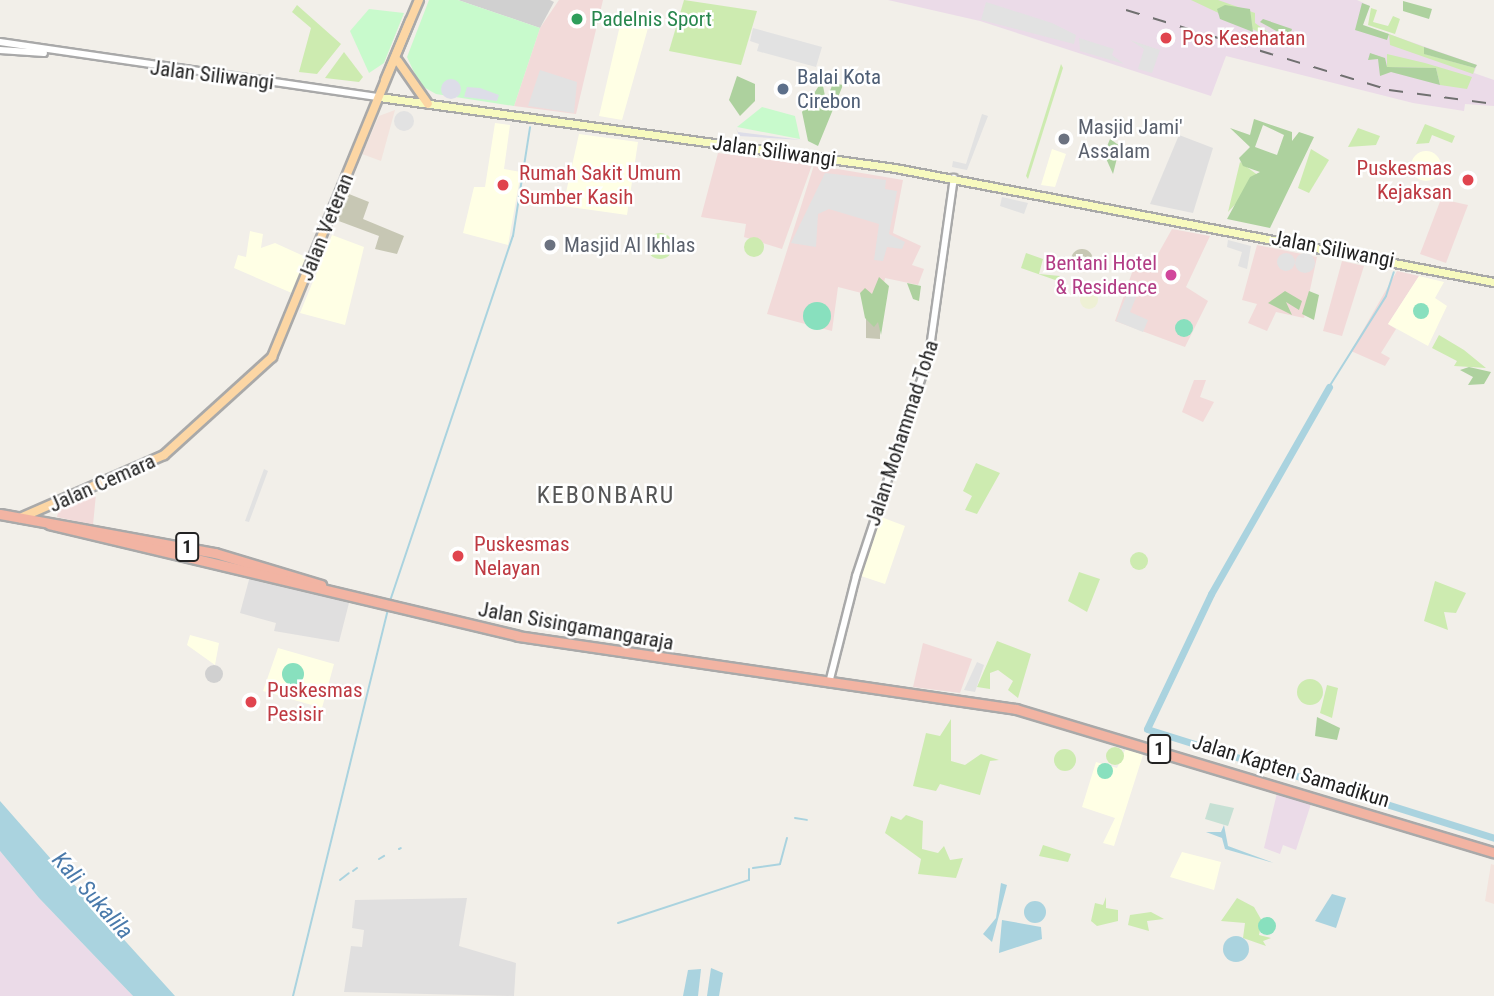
<!DOCTYPE html>
<html>
<head>
<meta charset="utf-8">
<style>
  body { margin:0 }
  #map { position:relative; width:1494px; height:996px; overflow:hidden; background:#f2efe9; font-family:"Roboto Condensed",sans-serif }
  div>[style] { position:absolute }
  .residential>* { inset:0; background:#e0dfdf }
  .commercial>* { inset:0; background:#f2dad9 }
  .industrial>* { inset:0; background:#ebdbe8 }
  .education>* { inset:0; background:#ffffe5 }
  .round { border-radius:50% }
  .religious>* { inset:0; background:#d0d0d0 }
  .military>* { inset:0; background:#f3e3dd }
  .construction>* { inset:0; background:#c7c7b4 }
  .farmland>* { inset:0; background:#eef0d5 }
  .grass>* { inset:0; background:#cdebb0 }
  .forest>* { inset:0; background:#add19e }
  .wetland>* { inset:0; background:#c6e0d4 }
  .park>* { inset:0; background:#c8facc }
  .pitch>* { inset:0; background:#88e0be }
  .parking>* { inset:0; background:#e2e2e2 }
  .plaza>* { inset:0; background:#dddde8 }
  .water>* { inset:0; background:#aad3df }
  .stream>* { height:2px; margin:-1px; padding:0 1px; transform-origin:1px; border-radius:1px; background:#aad3df }
  .canal>* { height:7px; margin:-3.5px; padding:0 3.5px; transform-origin:3.5px; border-radius:3.5px; background:#aad3df }
  .roads { filter:drop-shadow(2px 0 #a9a9a9) drop-shadow(-2px 0 #a9a9a9) drop-shadow(0 2px #a9a9a9) drop-shadow(0 -2px #a9a9a9) }
  .tertiary>* { height:6px; margin:-3px; padding:0 3px; transform-origin:3px; border-radius:3px; background:#fff }
  .secondary>* { height:7px; margin:-3.5px; padding:0 3.5px; transform-origin:3.5px; border-radius:3.5px; background:#f7fabf }
  .primary>* { height:8px; margin:-4px; padding:0 4px; transform-origin:4px; border-radius:4px; background:#fcd6a4 }
  .trunk>* { height:9px; margin:-4.5px; padding:0 4.5px; transform-origin:4.5px; border-radius:4.5px; background:#f2b4a3 }
  .rail>* { height:2px; margin-top:-1px; transform-origin:0; background:repeating-linear-gradient(90deg,#707070 0 14px,transparent 0 28px) }
  .dots>* { width:19px; height:19px; translate:-50% -50%; box-sizing:border-box; border:4px solid #fff; border-radius:50% }
  span { translate:-50% -50%; white-space:nowrap; text-align:center; line-height:1.15; -webkit-text-stroke:5px #fff; paint-order:stroke }
  .shield-label span { padding:2px 5px; background:#fff; border:2px solid; border-radius:5px; -webkit-text-stroke-width:0 }
  .shield-label { font-size:19px; color:#222; font-weight:700 }
  .leisure-label { font-size:21px; color:#27864d }
  .left { translate:0 -50%; text-align:left }
  .health-label { font-size:21px; color:#be3a42 }
  .right { translate:-100% -50%; text-align:right }
  .street-label { font-size:21px; color:#222 }
  .service-label { font-size:21px; color:#4e5e75 }
  .worship-label { font-size:21px; color:#5b616d }
  .hotel-label { font-size:21px; color:#b23c85 }
  .water-label { font-size:23px; color:#4a7aab; font-style:italic }
  .quarter-label { font-size:24px; color:#555; letter-spacing:2px }
</style>
</head>
<body>
<div id="map">
  <div class="residential">
    <i style="clip-path:polygon(1179px 135px,1213px 148px,1193px 213px,1150px 204px)"></i>
    <i style="clip-path:polygon(250px 576px,349px 603px,339px 642px,274px 631px,276px 623px,240px 613px)"></i>
    <i style="clip-path:polygon(467px 898px,459px 946px,516px 963px,514px 996px,344px 992px,351px 946px,362px 947px,364px 930px,352px 928px,355px 900px)"></i>
  </div>
  <div class="commercial">
    <i style="clip-path:polygon(559px 0,603px 0,576px 114px,514px 106px,540px 28px)"></i>
    <i style="clip-path:polygon(718px 153px,812px 165px,782px 249px,744px 237px,746px 224px,701px 217px)"></i>
    <i style="clip-path:polygon(814px 165px,903px 180px,893px 233px,921px 246px,912px 265px,924px 269px,918px 285px,885px 278px,881px 298px,838px 287px,832px 331px,767px 314px)"></i>
    <i style="clip-path:polygon(1441px 199px,1468px 205px,1446px 263px,1420px 254px)"></i>
    <i style="clip-path:polygon(1172px 229px,1210px 236px,1186px 287px,1208px 301px,1185px 347px,1115px 321px,1135px 264px,1149px 270px)"></i>
    <i style="clip-path:polygon(1257px 245px,1317px 257px,1304px 318px,1276px 312px,1267px 331px,1248px 323px,1257px 304px,1242px 300px)"></i>
    <i style="clip-path:polygon(1342px 261px,1364px 266px,1342px 336px,1323px 331px)"></i>
    <i style="clip-path:polygon(1397px 271px,1419px 276px,1388px 324px,1396px 329px,1381px 353px,1390px 358px,1385px 366px,1351px 351px)"></i>
    <i style="clip-path:polygon(1194px 380px,1206px 380px,1200px 397px,1214px 402px,1203px 422px,1182px 412px)"></i>
    <i style="clip-path:polygon(96px 494px,93px 525px,57px 517px,59px 508px)"></i>
    <i style="clip-path:polygon(923px 643px,972px 659px,960px 693px,913px 687px)"></i>
  </div>
  <div class="industrial">
    <i style="clip-path:polygon(888px 0,1357px 0,1370px 6px,1363px 25px,1477px 65px,1474px 73px,1494px 80px,1494px 106px,1465px 104px,1464px 111px,1413px 103px,1226px 56px,1211px 96px,980px 21px)"></i>
    <i style="clip-path:polygon(1277px 793px,1311px 804px,1296px 850px,1283px 845px,1280px 854px,1264px 848px)"></i>
    <i style="clip-path:polygon(0 851px,39px 898px,133px 996px,0 996px)"></i>
  </div>
  <div class="education">
    <i style="clip-path:polygon(621px 21px,648px 28px,622px 120px,599px 116px)"></i>
    <i style="clip-path:polygon(495px 123px,510px 125px,504px 169px,521px 172px,508px 245px,463px 233px,474px 187px,485px 187px)"></i>
    <i style="clip-path:polygon(579px 134px,638px 142px,627px 215px,563px 206px)"></i>
    <i style="clip-path:polygon(1052px 149px,1066px 154px,1055px 187px,1041px 185px)"></i>
    <i class="round" style="left:1411px;top:151px;width:30px;height:30px"></i>
    <i style="clip-path:polygon(250px 231px,263px 234px,261px 248px,275px 243px,308px 258px,294px 294px,234px 268px,238px 255px,246px 257px)"></i>
    <i style="clip-path:polygon(332px 235px,364px 247px,345px 325px,300px 313px)"></i>
    <i style="clip-path:polygon(1419px 276px,1444px 282px,1435px 298px,1447px 306px,1428px 346px,1388px 324px)"></i>
    <i style="clip-path:polygon(881px 517px,905px 526px,885px 584px,861px 576px)"></i>
    <i style="clip-path:polygon(190px 635px,219px 643px,215px 665px,187px 645px)"></i>
    <i style="clip-path:polygon(278px 648px,334px 664px,322px 708px,263px 691px)"></i>
    <i style="clip-path:polygon(1126px 748px,1143px 755px,1114px 846px,1103px 843px,1115px 818px,1082px 807px,1096px 762px,1117px 768px)"></i>
    <i style="clip-path:polygon(1182px 852px,1221px 862px,1214px 890px,1170px 877px)"></i>
  </div>
  <div class="religious">
    <i style="clip-path:polygon(458px 0,550px 0,554px 2px,540px 28px)"></i>
    <i class="round" style="left:205px;top:665px;width:18px;height:18px"></i>
  </div>
  <div class="military">
    <i style="clip-path:polygon(395px 110px,381px 161px,362px 154px,379px 116px)"></i>
    <i style="clip-path:polygon(1491px 864px,1494px 865px,1494px 904px,1485px 901px)"></i>
  </div>
  <div class="construction">
    <i style="clip-path:polygon(349px 194px,369px 202px,363px 219px,404px 236px,397px 254px,375px 249px,379px 236px,336px 220px)"></i>
    <i class="round" style="left:1071px;top:249px;width:22px;height:22px"></i>
    <i style="clip-path:polygon(866px 319px,880px 319px,880px 339px,866px 338px)"></i>
  </div>
  <div class="farmland">
    <i class="round" style="left:1080px;top:291px;width:18px;height:18px"></i>
  </div>
  <div class="grass">
    <i style="clip-path:polygon(684px 0,757px 11px,741px 65px,669px 51px)"></i>
    <i style="clip-path:polygon(1191px 0,1218px 0,1255px 13px,1255px 23px,1286px 45px)"></i>
    <i style="clip-path:polygon(297px 5px,341px 44px,317px 74px,299px 72px,311px 28px,292px 12px)"></i>
    <i style="clip-path:polygon(1371px 8px,1377px 10px,1373px 22px,1388px 26px,1393px 16px,1400px 19px,1395px 34px,1368px 25px)"></i>
    <i style="clip-path:polygon(1389px 34px,1424px 47px,1425px 54px,1475px 68px,1473px 74px,1390px 45px)"></i>
    <i style="clip-path:polygon(344px 52px,363px 77px,359px 82px,325px 78px)"></i>
    <i style="clip-path:polygon(1387px 54px,1425px 63px,1472px 77px,1467px 89px,1440px 85px,1436px 68px,1387px 67px)"></i>
    <i style="clip-path:polygon(1061px 64px,1063px 68px,1028px 179px,1026px 176px)"></i>
    <i style="clip-path:polygon(1425px 124px,1455px 136px,1452px 143px,1432px 135px,1429px 143px,1416px 144px)"></i>
    <i style="clip-path:polygon(1358px 128px,1380px 136px,1376px 145px,1348px 147px)"></i>
    <i style="clip-path:polygon(1311px 149px,1329px 160px,1309px 193px,1298px 188px)"></i>
    <i style="clip-path:polygon(1240px 162px,1259px 176px,1250px 177px,1247px 192px,1228px 212px)"></i>
    <i class="round" style="left:647px;top:233px;width:26px;height:26px"></i>
    <i class="round" style="left:744px;top:237px;width:20px;height:20px"></i>
    <i style="clip-path:polygon(1026px 253px,1043px 259px,1039px 274px,1060px 276px,1058px 281px,1021px 268px)"></i>
    <i style="clip-path:polygon(1439px 335px,1464px 350px,1486px 368px,1454px 366px,1457px 361px,1432px 348px)"></i>
    <i style="clip-path:polygon(976px 463px,1000px 473px,977px 514px,965px 510px,972px 496px,963px 491px)"></i>
    <i class="round" style="left:1130px;top:552px;width:18px;height:18px"></i>
    <i style="clip-path:polygon(1079px 572px,1100px 579px,1087px 612px,1068px 601px)"></i>
    <i style="clip-path:polygon(1435px 581px,1466px 593px,1456px 613px,1444px 612px,1448px 630px,1424px 621px)"></i>
    <i style="clip-path:polygon(997px 641px,1031px 654px,1018px 698px,1008px 690px,1013px 681px,998px 670px,990px 673px,990px 689px,977px 687px)"></i>
    <i class="round" style="left:1297px;top:679px;width:26px;height:26px"></i>
    <i style="clip-path:polygon(1327px 685px,1338px 688px,1332px 718px,1320px 713px)"></i>
    <i style="clip-path:polygon(951px 719px,951px 761px,965px 765px,981px 754px,999px 760px,990px 761px,980px 795px,940px 784px,936px 791px,913px 786px,926px 733px,940px 736px)"></i>
    <i class="round" style="left:1106px;top:747px;width:18px;height:18px"></i>
    <i class="round" style="left:1054px;top:749px;width:22px;height:22px"></i>
    <i style="clip-path:polygon(906px 815px,923px 821px,922px 849px,938px 853px,944px 846px,950px 860px,963px 858px,956px 878px,918px 874px,921px 859px,885px 833px,891px 816px,901px 820px)"></i>
    <i style="clip-path:polygon(1043px 845px,1071px 854px,1068px 862px,1039px 856px)"></i>
    <i style="clip-path:polygon(1106px 897px,1106px 908px,1118px 910px,1118px 921px,1097px 926px,1091px 921px,1095px 903px,1103px 905px)"></i>
    <i style="clip-path:polygon(1237px 898px,1254px 907px,1262px 921px,1259px 935px,1271px 938px,1263px 941px,1266px 946px,1243px 938px,1245px 923px,1221px 921px)"></i>
    <i style="clip-path:polygon(1151px 912px,1164px 919px,1147px 921px,1149px 931px,1128px 925px,1130px 915px)"></i>
  </div>
  <div class="forest">
    <i style="clip-path:polygon(1403px 1px,1432px 9px,1429px 19px,1403px 11px)"></i>
    <i style="clip-path:polygon(1362px 3px,1370px 6px,1363px 25px,1389px 34px,1387px 40px,1355px 30px)"></i>
    <i style="clip-path:polygon(1225px 5px,1250px 9px,1253px 32px,1220px 19px,1217px 9px)"></i>
    <i style="clip-path:polygon(1263px 19px,1292px 29px,1289px 38px,1260px 22px)"></i>
    <i style="clip-path:polygon(1424px 47px,1477px 65px,1475px 68px,1424px 54px)"></i>
    <i style="clip-path:polygon(1370px 53px,1385px 58px,1387px 67px,1436px 68px,1440px 85px,1391px 72px,1380px 76px,1378px 59px,1368px 60px)"></i>
    <i style="clip-path:polygon(737px 76px,755px 84px,755px 101px,740px 116px,729px 100px)"></i>
    <i style="clip-path:polygon(822px 81px,826px 101px,833px 83px,843px 85px,818px 146px,808px 141px,802px 112px)"></i>
    <i style="clip-path:polygon(evenodd,1254px 119px,1292px 132px,1292px 141px,1299px 132px,1314px 137px,1270px 228px,1227px 219px,1250px 177px,1260px 172px,1243px 166px,1239px 158px,1250px 147px,1230px 128px,1250px 135px,1254px 119px,1263px 125px,1284px 135px,1277px 155px,1255px 147px,1263px 125px)"></i>
    <i style="clip-path:polygon(1110px 139px,1120px 146px,1113px 174px,1104px 154px)"></i>
    <i style="clip-path:polygon(879px 277px,889px 286px,881px 335px,878px 322px,874px 327px,865px 318px,860px 293px,865px 288px,872px 294px)"></i>
    <i style="clip-path:polygon(907px 283px,921px 286px,919px 301px,913px 299px)"></i>
    <i style="clip-path:polygon(1285px 291px,1302px 301px,1299px 310px,1286px 302px,1292px 315px,1268px 303px)"></i>
    <i style="clip-path:polygon(1309px 291px,1319px 295px,1314px 320px,1302px 314px)"></i>
    <i style="clip-path:polygon(1469px 367px,1491px 372px,1484px 384px,1468px 385px,1473px 377px,1460px 370px)"></i>
    <i style="clip-path:polygon(1317px 717px,1340px 728px,1337px 740px,1315px 736px)"></i>
  </div>
  <div class="wetland">
    <i style="clip-path:polygon(1210px 803px,1234px 808px,1228px 826px,1205px 819px)"></i>
  </div>
  <div class="park">
    <i style="clip-path:polygon(429px 0,458px 0,540px 28px,514px 106px,436px 94px,420px 85px,407px 57px)"></i>
    <i style="clip-path:polygon(369px 9px,404px 13px,384px 63px,369px 73px,350px 31px)"></i>
    <i style="clip-path:polygon(762px 107px,795px 116px,800px 139px,737px 127px)"></i>
  </div>
  <div class="pitch">
    <i class="round" style="left:803px;top:302px;width:28px;height:28px"></i>
    <i class="round" style="left:1413px;top:303px;width:16px;height:16px"></i>
    <i class="round" style="left:1175px;top:319px;width:18px;height:18px"></i>
    <i class="round" style="left:282px;top:663px;width:22px;height:22px"></i>
    <i class="round" style="left:1097px;top:763px;width:16px;height:16px"></i>
    <i class="round" style="left:1258px;top:917px;width:18px;height:18px"></i>
  </div>
  <div class="parking">
    <i style="clip-path:polygon(986px 2px,1052px 23px,1076px 35px,1074px 44px,981px 20px)"></i>
    <i style="clip-path:polygon(753px 28px,822px 47px,816px 67px,757px 51px,759px 44px,750px 41px)"></i>
    <i style="clip-path:polygon(1079px 38px,1114px 49px,1112px 55px,1124px 64px,1080px 51px)"></i>
    <i style="clip-path:polygon(1130px 40px,1160px 50px,1152px 73px,1138px 69px,1144px 49px)"></i>
    <i style="clip-path:polygon(540px 70px,577px 82px,574px 113px,528px 106px)"></i>
    <i class="round" style="left:394px;top:111px;width:20px;height:20px"></i>
    <i style="clip-path:polygon(982px 114px,988px 116px,967px 170px,952px 167px,953px 161px,966px 164px)"></i>
    <i style="clip-path:polygon(825px 173px,886px 180px,885px 189px,897px 191px,889px 234px,905px 242px,902px 249px,887px 247px,883px 261px,874px 260px,879px 224px,829px 209px,818px 214px,816px 247px,791px 243px)"></i>
    <i style="clip-path:polygon(1002px 197px,1028px 203px,1024px 214px,1000px 206px)"></i>
    <i style="clip-path:polygon(1228px 240px,1251px 246px,1247px 269px,1238px 266px,1242px 252px,1227px 247px)"></i>
    <i class="round" style="left:1277px;top:253px;width:18px;height:18px"></i>
    <i class="round" style="left:1295px;top:253px;width:20px;height:20px"></i>
    <i style="clip-path:polygon(1132px 282px,1141px 285px,1130px 312px,1148px 320px,1143px 332px,1116px 321px)"></i>
    <i style="clip-path:polygon(264px 469px,268px 471px,249px 522px,245px 521px)"></i>
    <i style="clip-path:polygon(977px 662px,984px 665px,975px 692px,964px 690px)"></i>
  </div>
  <div class="plaza">
    <i class="round" style="left:441px;top:79px;width:20px;height:20px"></i>
    <i style="clip-path:polygon(467px 87px,480px 88px,499px 95px,497px 101px,464px 97px)"></i>
    <i style="clip-path:polygon(736px 128px,738px 132px,802px 140px,739px 136px)"></i>
  </div>
  <div class="water">
    <i style="clip-path:polygon(0 801px,51px 859px,175px 996px,133px 996px,39px 898px,0 851px)"></i>
    <i style="clip-path:polygon(1224px 825px,1228px 846px,1274px 863px,1225px 849px,1222px 838px,1206px 832px,1221px 832px)"></i>
    <i style="clip-path:polygon(1001px 883px,1007px 885px,992px 942px,983px 934px,996px 918px)"></i>
    <i style="clip-path:polygon(1332px 894px,1346px 898px,1336px 928px,1315px 921px)"></i>
    <i class="round" style="left:1024px;top:901px;width:22px;height:22px"></i>
    <i style="clip-path:polygon(1002px 920px,1041px 927px,1042px 939px,999px 953px)"></i>
    <i class="round" style="left:1223px;top:936px;width:26px;height:26px"></i>
    <i style="clip-path:polygon(711px 968px,723px 973px,719px 996px,707px 996px)"></i>
    <i style="clip-path:polygon(701px 969px,698px 996px,683px 996px,688px 970px)"></i>
  </div>
  <div class="stream">
    <i style="left:1329px;top:387px;width:107px;rotate:-57.9deg"></i>
    <i style="left:1386px;top:296px;width:25px;rotate:-72deg"></i>
    <i style="left:390px;top:601px;width:385px;rotate:-71.4deg"></i>
    <i style="left:513px;top:236px;width:110px;rotate:-81.1deg"></i>
    <i style="left:795px;top:818px;width:12px;rotate:9deg"></i>
    <i style="left:399px;top:849px;width:2px;rotate:-27deg"></i>
    <i style="left:379px;top:859px;width:6px;rotate:-31deg"></i>
    <i style="left:753px;top:868px;width:27px;rotate:-8deg"></i>
    <i style="left:780px;top:864px;width:27px;rotate:-75deg"></i>
    <i style="left:353px;top:871px;width:5px;rotate:-37deg"></i>
    <i style="left:340px;top:880px;width:11px;rotate:-38deg"></i>
    <i style="left:618px;top:923px;width:138px;rotate:-18.2deg"></i>
    <i style="left:749px;top:880px;width:11px;rotate:-90deg"></i>
    <i style="left:293px;top:996px;width:398px;rotate:-76.2deg"></i>
  </div>
  <div class="canal">
    <i style="left:1329px;top:387px;width:238px;rotate:119.7deg"></i>
    <i style="left:1211px;top:594px;width:149px;rotate:115.4deg"></i>
    <i style="left:1147px;top:729px;width:364px;rotate:17.4deg"></i>
  </div>
  <div class="roads">
    <div class="tertiary">
      <i style="left:0;top:42px;width:383px;rotate:8.3deg"></i>
      <i style="left:0;top:50px;width:44px;rotate:3.9deg"></i>
      <i style="left:829px;top:683px;width:110px;rotate:-75.8deg"></i>
      <i style="left:856px;top:576px;width:233px;rotate:-71.7deg"></i>
      <i style="left:929px;top:355px;width:179px;rotate:-82deg"></i>
    </div>
    <div class="secondary">
      <i style="left:379px;top:97px;width:521px;rotate:7.83deg"></i>
      <i style="left:895px;top:168px;width:610px;rotate:10.78deg"></i>
    </div>
    <div class="primary">
      <i style="left:398px;top:61px;width:52px;rotate:55.1deg"></i>
      <i style="left:385px;top:80px;width:87px;rotate:-67deg"></i>
      <i style="left:20px;top:518px;width:157px;rotate:-23.6deg"></i>
      <i style="left:164px;top:455px;width:146px;rotate:-42.2deg"></i>
      <i style="left:272px;top:357px;width:363px;rotate:-67.7deg"></i>
    </div>
    <div class="trunk">
      <i style="left:0;top:514px;width:219px;rotate:10.3deg"></i>
      <i style="left:215px;top:553px;width:111px;rotate:16.8deg"></i>
      <i style="left:49px;top:524px;width:482px;rotate:13.4deg"></i>
      <i style="left:518px;top:636px;width:503px;rotate:8.34deg"></i>
      <i style="left:1016px;top:709px;width:499px;rotate:16.7deg"></i>
    </div>
  </div>
  <div class="rail">
    <i style="left:1126px;top:10px;width:275px;rotate:16.9deg"></i>
    <i style="left:1389px;top:90px;width:106px;rotate:7.6deg"></i>
  </div>
  <div class="dots">
    <i style="left:577px;top:19px;background:#2e9e5b"></i>
    <i style="left:1166px;top:38px;background:#e0444e"></i>
    <i style="left:783px;top:89px;background:#5c6f8a"></i>
    <i style="left:1064px;top:139px;background:#6b7280"></i>
    <i style="left:1468px;top:180px;background:#e0444e"></i>
    <i style="left:503px;top:185px;background:#e0444e"></i>
    <i style="left:550px;top:245px;background:#6b7280"></i>
    <i style="left:1171px;top:275px;background:#d1479c"></i>
    <i style="left:458px;top:556px;background:#e0444e"></i>
    <i style="left:251px;top:702px;background:#e0444e"></i>
  </div>
  <div class="shield-label">
    <span style="left:187px;top:547px">1</span>
    <span style="left:1159px;top:749px">1</span>
  </div>
  <div class="leisure-label">
    <span class="left" style="left:591px;top:19px">Padelnis Sport</span>
  </div>
  <div class="health-label">
    <span class="left" style="left:1182px;top:38px">Pos Kesehatan</span>
    <span class="right" style="left:1452px;top:180px">Puskesmas<br>Kejaksan</span>
    <span class="left" style="left:519px;top:185px">Rumah Sakit Umum<br>Sumber Kasih</span>
    <span class="left" style="left:474px;top:556px">Puskesmas<br>Nelayan</span>
    <span class="left" style="left:267px;top:702px">Puskesmas<br>Pesisir</span>
  </div>
  <div class="street-label">
    <span style="left:212px;top:75px;rotate:7deg">Jalan Siliwangi</span>
    <span style="left:774px;top:151px;rotate:8deg">Jalan Siliwangi</span>
    <span style="left:326px;top:227px;rotate:-68deg">Jalan Veteran</span>
    <span style="left:1333px;top:249px;rotate:11deg">Jalan Siliwangi</span>
    <span style="left:902px;top:433px;rotate:-72deg">Jalan Mohammad Toha</span>
    <span style="left:102px;top:483px;rotate:-24deg">Jalan Cemara</span>
    <span style="left:576px;top:626px;rotate:10deg">Jalan Sisingamangaraja</span>
    <span style="left:1291px;top:771px;rotate:17deg">Jalan Kapten Samadikun</span>
  </div>
  <div class="service-label">
    <span class="left" style="left:797px;top:89px">Balai Kota<br>Cirebon</span>
  </div>
  <div class="worship-label">
    <span class="left" style="left:1078px;top:139px">Masjid Jami'<br>Assalam</span>
    <span class="left" style="left:564px;top:245px">Masjid Al Ikhlas</span>
  </div>
  <div class="hotel-label">
    <span class="right" style="left:1157px;top:275px">Bentani Hotel<br>&amp; Residence</span>
  </div>
  <div class="water-label">
    <span style="left:92px;top:896px;rotate:48deg">Kali Sukalila</span>
  </div>
  <div class="quarter-label">
    <span style="left:606px;top:496px">KEBONBARU</span>
  </div>
</div>
</body>
</html>
